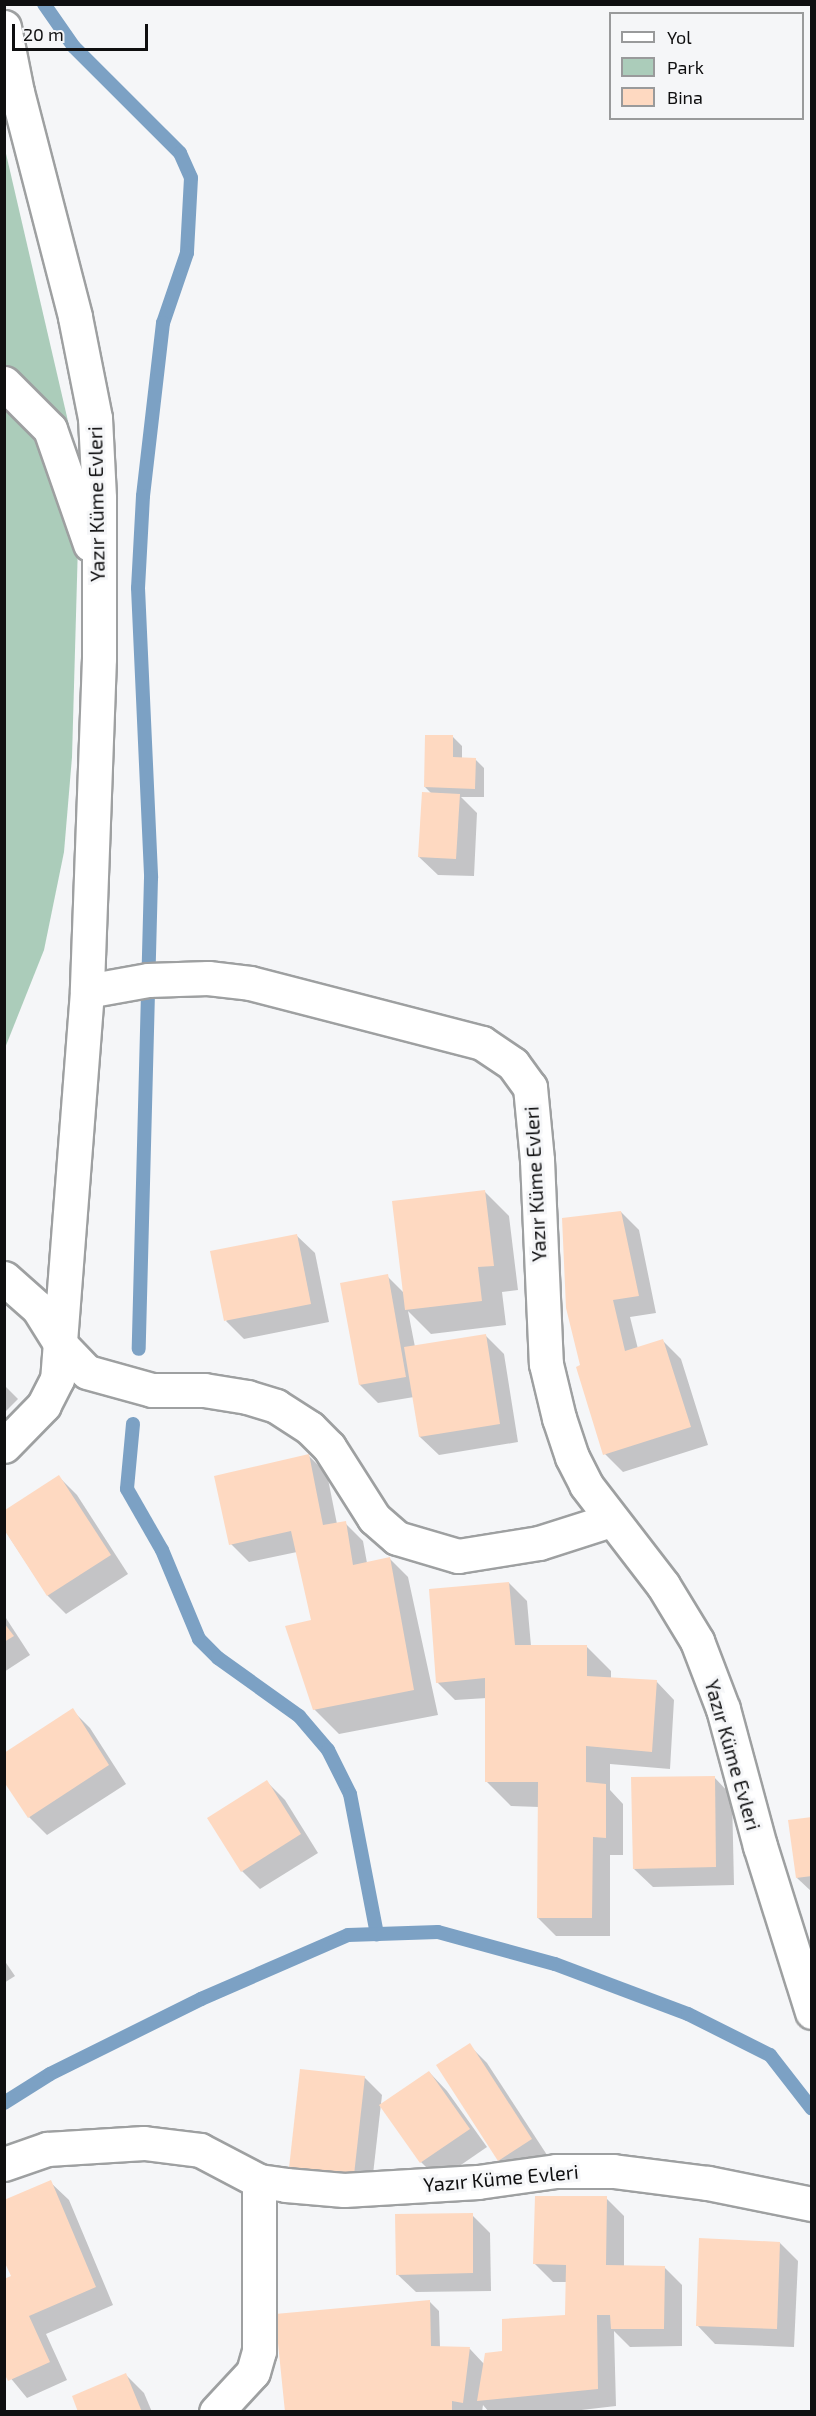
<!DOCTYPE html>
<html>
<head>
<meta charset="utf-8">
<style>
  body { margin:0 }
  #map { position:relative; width:816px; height:2416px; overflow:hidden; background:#f5f6f8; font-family:"Exo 2",sans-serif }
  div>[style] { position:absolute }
  .green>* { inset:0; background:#abccba }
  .shadow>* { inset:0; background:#0003 }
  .stream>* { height:14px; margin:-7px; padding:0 7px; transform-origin:7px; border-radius:7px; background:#7ca1c4 }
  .building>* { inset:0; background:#fed9c1 }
  .roads { filter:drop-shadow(2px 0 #9ea0a1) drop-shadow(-2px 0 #9ea0a1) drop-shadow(0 2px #9ea0a1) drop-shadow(0 -2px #9ea0a1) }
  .minor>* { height:33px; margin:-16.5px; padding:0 16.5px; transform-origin:16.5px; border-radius:16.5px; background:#fff }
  span { translate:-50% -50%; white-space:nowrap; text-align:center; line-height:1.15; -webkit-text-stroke:6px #f5f6f8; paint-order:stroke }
  .street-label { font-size:20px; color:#0f0f10 }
  .frame { position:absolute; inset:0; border:6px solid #0f0f10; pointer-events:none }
  .legend { position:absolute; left:609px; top:12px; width:195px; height:108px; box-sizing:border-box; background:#f5f6f8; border:2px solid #999a9b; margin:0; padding:8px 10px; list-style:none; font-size:18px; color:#0f0f10 }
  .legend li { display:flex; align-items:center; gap:12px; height:30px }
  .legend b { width:30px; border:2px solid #999a9b }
  .scale { position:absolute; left:12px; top:24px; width:136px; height:27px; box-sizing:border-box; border:3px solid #0f0f10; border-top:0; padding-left:8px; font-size:18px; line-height:21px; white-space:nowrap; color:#0f0f10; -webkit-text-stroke:4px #f5f6f8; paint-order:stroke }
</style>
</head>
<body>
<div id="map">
  <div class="green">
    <i style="clip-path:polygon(4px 145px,80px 473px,72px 757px,64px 852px,44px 950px,5px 1048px)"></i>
  </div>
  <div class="shadow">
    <i style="clip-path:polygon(453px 737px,462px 746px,462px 759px,475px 759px,484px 768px,484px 797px,461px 797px,477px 813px,474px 876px,438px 875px,419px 857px,432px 794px,425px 787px)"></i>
    <i style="clip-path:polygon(484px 1191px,509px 1216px,518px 1290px,502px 1292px,506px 1325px,431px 1334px,408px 1311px,415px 1347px,486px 1336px,504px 1354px,518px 1442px,439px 1455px,420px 1437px,414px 1397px,378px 1403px,360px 1385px,387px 1276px,404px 1293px)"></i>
    <i style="clip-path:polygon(621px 1212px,639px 1230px,656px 1313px,630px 1317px,638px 1349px,663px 1341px,681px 1359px,708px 1445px,623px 1472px,605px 1454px,581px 1366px)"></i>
    <i style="clip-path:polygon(296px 1235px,315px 1253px,329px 1322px,244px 1339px,226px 1321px)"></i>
    <i style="clip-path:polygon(4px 1385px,18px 1399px,4px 1413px)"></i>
    <i style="clip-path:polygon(309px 1456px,327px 1474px,337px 1524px,345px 1523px,363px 1541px,367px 1563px,390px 1559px,408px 1577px,438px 1715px,339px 1734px,314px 1709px,314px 1621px,297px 1552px,249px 1562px,231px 1544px)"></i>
    <i style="clip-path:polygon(59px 1477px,77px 1495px,128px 1574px,66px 1614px,48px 1596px,4px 1529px,4px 1512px)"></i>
    <i style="clip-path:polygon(509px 1583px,527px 1601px,531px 1646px,586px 1646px,611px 1671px,611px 1679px,656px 1681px,674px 1700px,670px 1769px,610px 1764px,610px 1790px,623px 1804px,623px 1855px,610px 1855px,610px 1936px,556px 1936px,538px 1918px,539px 1807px,511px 1806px,486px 1781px,487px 1698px,455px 1700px,437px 1682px)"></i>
    <i style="clip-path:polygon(4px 1615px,30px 1655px,4px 1672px)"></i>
    <i style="clip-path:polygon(72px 1710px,90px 1728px,126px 1784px,47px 1835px,29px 1817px,4px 1779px)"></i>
    <i style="clip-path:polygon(714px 1777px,732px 1796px,734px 1885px,653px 1887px,634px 1869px)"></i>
    <i style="clip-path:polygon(267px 1782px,285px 1800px,318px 1853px,260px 1889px,242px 1871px)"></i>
    <i style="clip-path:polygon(812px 1818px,812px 1892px,797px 1878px)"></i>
    <i style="clip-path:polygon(4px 1960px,15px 1976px,4px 1983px)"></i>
    <i style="clip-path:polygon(469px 2045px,487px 2063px,549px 2158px,517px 2179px,499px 2160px,438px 2065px)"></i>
    <i style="clip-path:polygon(429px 2072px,447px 2091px,487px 2147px,439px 2180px,421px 2162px,381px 2106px)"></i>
    <i style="clip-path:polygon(364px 2077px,382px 2095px,371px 2192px,309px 2186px,291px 2168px)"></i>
    <i style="clip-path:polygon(50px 2182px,69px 2200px,113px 2305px,46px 2334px,67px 2380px,27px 2398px,4px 2370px,4px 2276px,6px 2280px,13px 2277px)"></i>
    <i style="clip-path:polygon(606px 2198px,624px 2216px,624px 2267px,664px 2267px,682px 2285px,682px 2346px,630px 2347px,614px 2331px,616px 2406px,564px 2412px,489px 2412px,483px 2405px,482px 2412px,286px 2412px,430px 2302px,439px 2311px,440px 2347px,470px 2349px,484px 2364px,567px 2316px,567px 2282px,553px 2282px,535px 2264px)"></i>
    <i style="clip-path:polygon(472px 2215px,490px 2233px,491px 2291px,416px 2292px,397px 2274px)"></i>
    <i style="clip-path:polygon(780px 2243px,798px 2261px,794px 2347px,715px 2344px,697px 2325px)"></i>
    <i style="clip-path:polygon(126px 2375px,144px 2393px,152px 2412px,80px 2412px)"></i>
  </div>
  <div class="stream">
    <i style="left:44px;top:4px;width:52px;rotate:55.1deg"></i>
    <i style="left:74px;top:47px;width:150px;rotate:45deg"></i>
    <i style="left:180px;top:153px;width:27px;rotate:66deg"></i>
    <i style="left:191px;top:178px;width:75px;rotate:93.1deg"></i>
    <i style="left:187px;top:253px;width:74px;rotate:108.9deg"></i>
    <i style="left:163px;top:323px;width:174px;rotate:96.6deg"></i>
    <i style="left:143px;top:496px;width:92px;rotate:93.1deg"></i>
    <i style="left:138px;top:588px;width:290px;rotate:87.4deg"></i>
    <i style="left:151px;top:878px;width:471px;rotate:91.5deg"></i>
    <i style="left:133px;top:1424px;width:65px;rotate:95.3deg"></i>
    <i style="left:127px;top:1489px;width:70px;rotate:60.2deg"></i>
    <i style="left:162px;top:1550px;width:96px;rotate:67.4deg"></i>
    <i style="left:199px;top:1639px;width:27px;rotate:45deg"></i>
    <i style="left:218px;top:1658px;width:100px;rotate:35.6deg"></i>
    <i style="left:299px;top:1716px;width:45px;rotate:49.5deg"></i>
    <i style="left:328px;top:1750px;width:49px;rotate:63.4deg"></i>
    <i style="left:350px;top:1794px;width:143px;rotate:79.1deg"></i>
    <i style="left:4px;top:2103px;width:54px;rotate:-32.2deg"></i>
    <i style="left:50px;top:2074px;width:169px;rotate:-26.4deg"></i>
    <i style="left:201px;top:1999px;width:160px;rotate:-23.5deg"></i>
    <i style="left:348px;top:1935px;width:90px;rotate:-1.9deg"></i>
    <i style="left:438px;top:1932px;width:121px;rotate:15.3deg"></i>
    <i style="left:555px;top:1964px;width:142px;rotate:20.6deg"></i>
    <i style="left:688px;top:2014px;width:92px;rotate:26.6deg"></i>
    <i style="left:770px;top:2055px;width:68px;rotate:52.1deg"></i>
  </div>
  <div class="building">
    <i style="clip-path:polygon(425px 735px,453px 735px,453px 757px,476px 758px,475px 789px,424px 787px)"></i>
    <i style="clip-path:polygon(422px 792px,460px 794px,456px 859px,418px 857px)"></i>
    <i style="clip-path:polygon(485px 1190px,494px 1266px,478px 1267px,482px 1301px,405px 1310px,392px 1201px)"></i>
    <i style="clip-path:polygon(621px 1211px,639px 1296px,613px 1300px,625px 1351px,663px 1339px,691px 1427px,603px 1455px,576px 1367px,580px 1365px,566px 1308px,562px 1218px)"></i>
    <i style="clip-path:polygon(297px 1234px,311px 1304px,224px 1321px,210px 1251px)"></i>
    <i style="clip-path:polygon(388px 1274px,406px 1377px,359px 1385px,340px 1283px)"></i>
    <i style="clip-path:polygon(486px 1334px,500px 1424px,419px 1437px,404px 1347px)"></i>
    <i style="clip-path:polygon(309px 1454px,323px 1525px,346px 1521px,353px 1565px,390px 1557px,414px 1690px,313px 1710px,285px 1626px,311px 1620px,291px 1531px,229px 1545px,214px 1476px)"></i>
    <i style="clip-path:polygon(59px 1475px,111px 1555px,47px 1596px,5px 1531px,5px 1510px)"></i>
    <i style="clip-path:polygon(509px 1582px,515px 1645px,587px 1645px,587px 1676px,657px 1680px,652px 1752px,586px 1746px,586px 1782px,606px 1784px,606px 1838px,593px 1837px,592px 1918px,537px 1918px,538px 1782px,485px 1782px,485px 1678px,436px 1683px,429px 1589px)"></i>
    <i style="clip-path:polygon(4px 1623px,14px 1636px,4px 1642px)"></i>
    <i style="clip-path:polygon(73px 1708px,109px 1765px,28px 1818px,4px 1782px,4px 1753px)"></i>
    <i style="clip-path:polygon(715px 1776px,716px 1867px,633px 1869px,631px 1777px)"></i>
    <i style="clip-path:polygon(267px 1780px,301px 1834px,241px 1872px,207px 1818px)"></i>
    <i style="clip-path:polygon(812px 1817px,812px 1876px,796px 1878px,788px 1820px)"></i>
    <i style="clip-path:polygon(470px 2043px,532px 2139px,498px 2161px,436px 2065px)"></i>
    <i style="clip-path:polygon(300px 2069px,365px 2076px,354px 2175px,289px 2168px)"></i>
    <i style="clip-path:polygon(429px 2071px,470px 2129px,420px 2163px,379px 2105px)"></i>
    <i style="clip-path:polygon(51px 2180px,96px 2287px,29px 2316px,50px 2362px,8px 2381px,4px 2373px,4px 2279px,11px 2276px,4px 2261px,4px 2200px)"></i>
    <i style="clip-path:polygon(535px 2196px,607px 2196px,606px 2265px,665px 2266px,664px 2329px,611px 2329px,610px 2315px,597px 2315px,598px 2389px,477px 2401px,485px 2353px,502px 2351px,502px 2319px,565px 2315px,566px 2265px,533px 2264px)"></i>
    <i style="clip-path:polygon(473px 2213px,473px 2273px,396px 2275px,395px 2214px)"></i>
    <i style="clip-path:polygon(699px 2238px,780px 2242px,777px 2329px,696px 2326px)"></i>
    <i style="clip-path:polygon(430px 2300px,431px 2346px,470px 2347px,463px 2403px,452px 2401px,452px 2412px,285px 2412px,275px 2314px)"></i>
    <i style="clip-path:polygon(126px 2373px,142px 2412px,78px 2412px,72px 2396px)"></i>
  </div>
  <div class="roads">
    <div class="minor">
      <i style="left:4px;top:27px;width:66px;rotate:78.7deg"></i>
      <i style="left:17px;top:92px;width:232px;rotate:75.5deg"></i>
      <i style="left:75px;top:317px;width:103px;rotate:78.8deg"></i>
      <i style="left:95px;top:418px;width:80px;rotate:87.1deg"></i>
      <i style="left:99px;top:498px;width:160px;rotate:90deg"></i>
      <i style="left:99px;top:658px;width:333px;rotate:92.1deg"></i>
      <i style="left:87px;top:991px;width:389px;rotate:94.4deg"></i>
      <i style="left:57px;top:1379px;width:29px;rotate:117deg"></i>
      <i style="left:44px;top:1405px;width:57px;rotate:134.3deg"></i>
      <i style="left:4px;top:383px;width:65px;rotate:45deg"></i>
      <i style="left:50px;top:429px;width:122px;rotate:70.8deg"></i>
      <i style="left:87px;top:991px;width:62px;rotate:-10.2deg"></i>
      <i style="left:148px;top:980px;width:60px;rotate:-1.9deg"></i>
      <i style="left:208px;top:978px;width:42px;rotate:6.8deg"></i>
      <i style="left:250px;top:983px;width:240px;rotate:14.5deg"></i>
      <i style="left:482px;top:1043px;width:37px;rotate:34deg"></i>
      <i style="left:513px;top:1064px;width:29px;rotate:54deg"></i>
      <i style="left:530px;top:1087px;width:73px;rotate:84.5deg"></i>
      <i style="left:537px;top:1160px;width:204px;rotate:87.5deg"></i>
      <i style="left:546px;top:1364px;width:56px;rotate:76.5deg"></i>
      <i style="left:559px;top:1418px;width:41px;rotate:71.6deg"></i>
      <i style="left:572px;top:1457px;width:31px;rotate:63deg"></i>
      <i style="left:586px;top:1485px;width:126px;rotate:52.4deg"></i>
      <i style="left:663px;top:1585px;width:66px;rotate:58.7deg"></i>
      <i style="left:697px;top:1641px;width:73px;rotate:69.1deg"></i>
      <i style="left:723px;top:1709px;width:142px;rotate:74.9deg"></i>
      <i style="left:760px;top:1846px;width:174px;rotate:72.6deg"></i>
      <i style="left:4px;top:1278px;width:45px;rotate:41.4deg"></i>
      <i style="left:38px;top:1308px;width:44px;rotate:58.1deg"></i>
      <i style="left:61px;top:1345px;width:37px;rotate:46deg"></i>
      <i style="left:87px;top:1372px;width:67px;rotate:15.5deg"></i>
      <i style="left:152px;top:1390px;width:52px"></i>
      <i style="left:204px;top:1390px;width:44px;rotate:9.2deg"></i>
      <i style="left:247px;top:1397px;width:30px;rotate:17deg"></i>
      <i style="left:276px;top:1406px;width:40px;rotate:32.9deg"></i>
      <i style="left:310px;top:1428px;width:27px;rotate:45deg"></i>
      <i style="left:329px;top:1447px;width:84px;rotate:57.6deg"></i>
      <i style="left:374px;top:1518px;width:30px;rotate:41deg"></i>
      <i style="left:397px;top:1538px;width:64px;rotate:16.4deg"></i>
      <i style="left:458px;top:1556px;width:82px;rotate:-9.1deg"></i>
      <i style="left:539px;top:1543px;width:76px;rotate:-17.7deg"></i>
      <i style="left:4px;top:2164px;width:46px;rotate:-19.2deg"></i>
      <i style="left:47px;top:2149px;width:97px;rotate:-3.5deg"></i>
      <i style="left:144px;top:2143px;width:56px;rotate:7.1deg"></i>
      <i style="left:200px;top:2150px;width:67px;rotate:27.7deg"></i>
      <i style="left:259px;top:2181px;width:27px;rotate:8deg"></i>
      <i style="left:286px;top:2185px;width:58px;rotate:4.9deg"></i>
      <i style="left:344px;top:2190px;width:134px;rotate:-3.4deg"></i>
      <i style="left:478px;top:2182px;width:79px;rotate:-8deg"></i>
      <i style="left:556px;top:2171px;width:57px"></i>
      <i style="left:613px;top:2171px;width:96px;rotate:7.2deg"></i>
      <i style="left:708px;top:2183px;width:106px;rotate:11.4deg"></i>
      <i style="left:216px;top:2412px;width:54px;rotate:-47.2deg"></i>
      <i style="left:253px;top:2372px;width:22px;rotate:-74deg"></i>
      <i style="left:259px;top:2351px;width:170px;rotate:-90deg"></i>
    </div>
  </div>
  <div class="street-label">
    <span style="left:96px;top:504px;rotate:-91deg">Yazır Küme Evleri</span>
    <span style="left:535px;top:1184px;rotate:-93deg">Yazır Küme Evleri</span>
    <span style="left:733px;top:1755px;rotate:74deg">Yazır Küme Evleri</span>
    <span style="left:501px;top:2178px;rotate:-5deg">Yazır Küme Evleri</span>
  </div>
  <div class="frame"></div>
  <ul class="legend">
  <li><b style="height:8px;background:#fff"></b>Yol</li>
  <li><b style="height:16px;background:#abccba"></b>Park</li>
  <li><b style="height:16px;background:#fed9c1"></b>Bina</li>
  </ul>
  <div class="scale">20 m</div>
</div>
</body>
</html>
